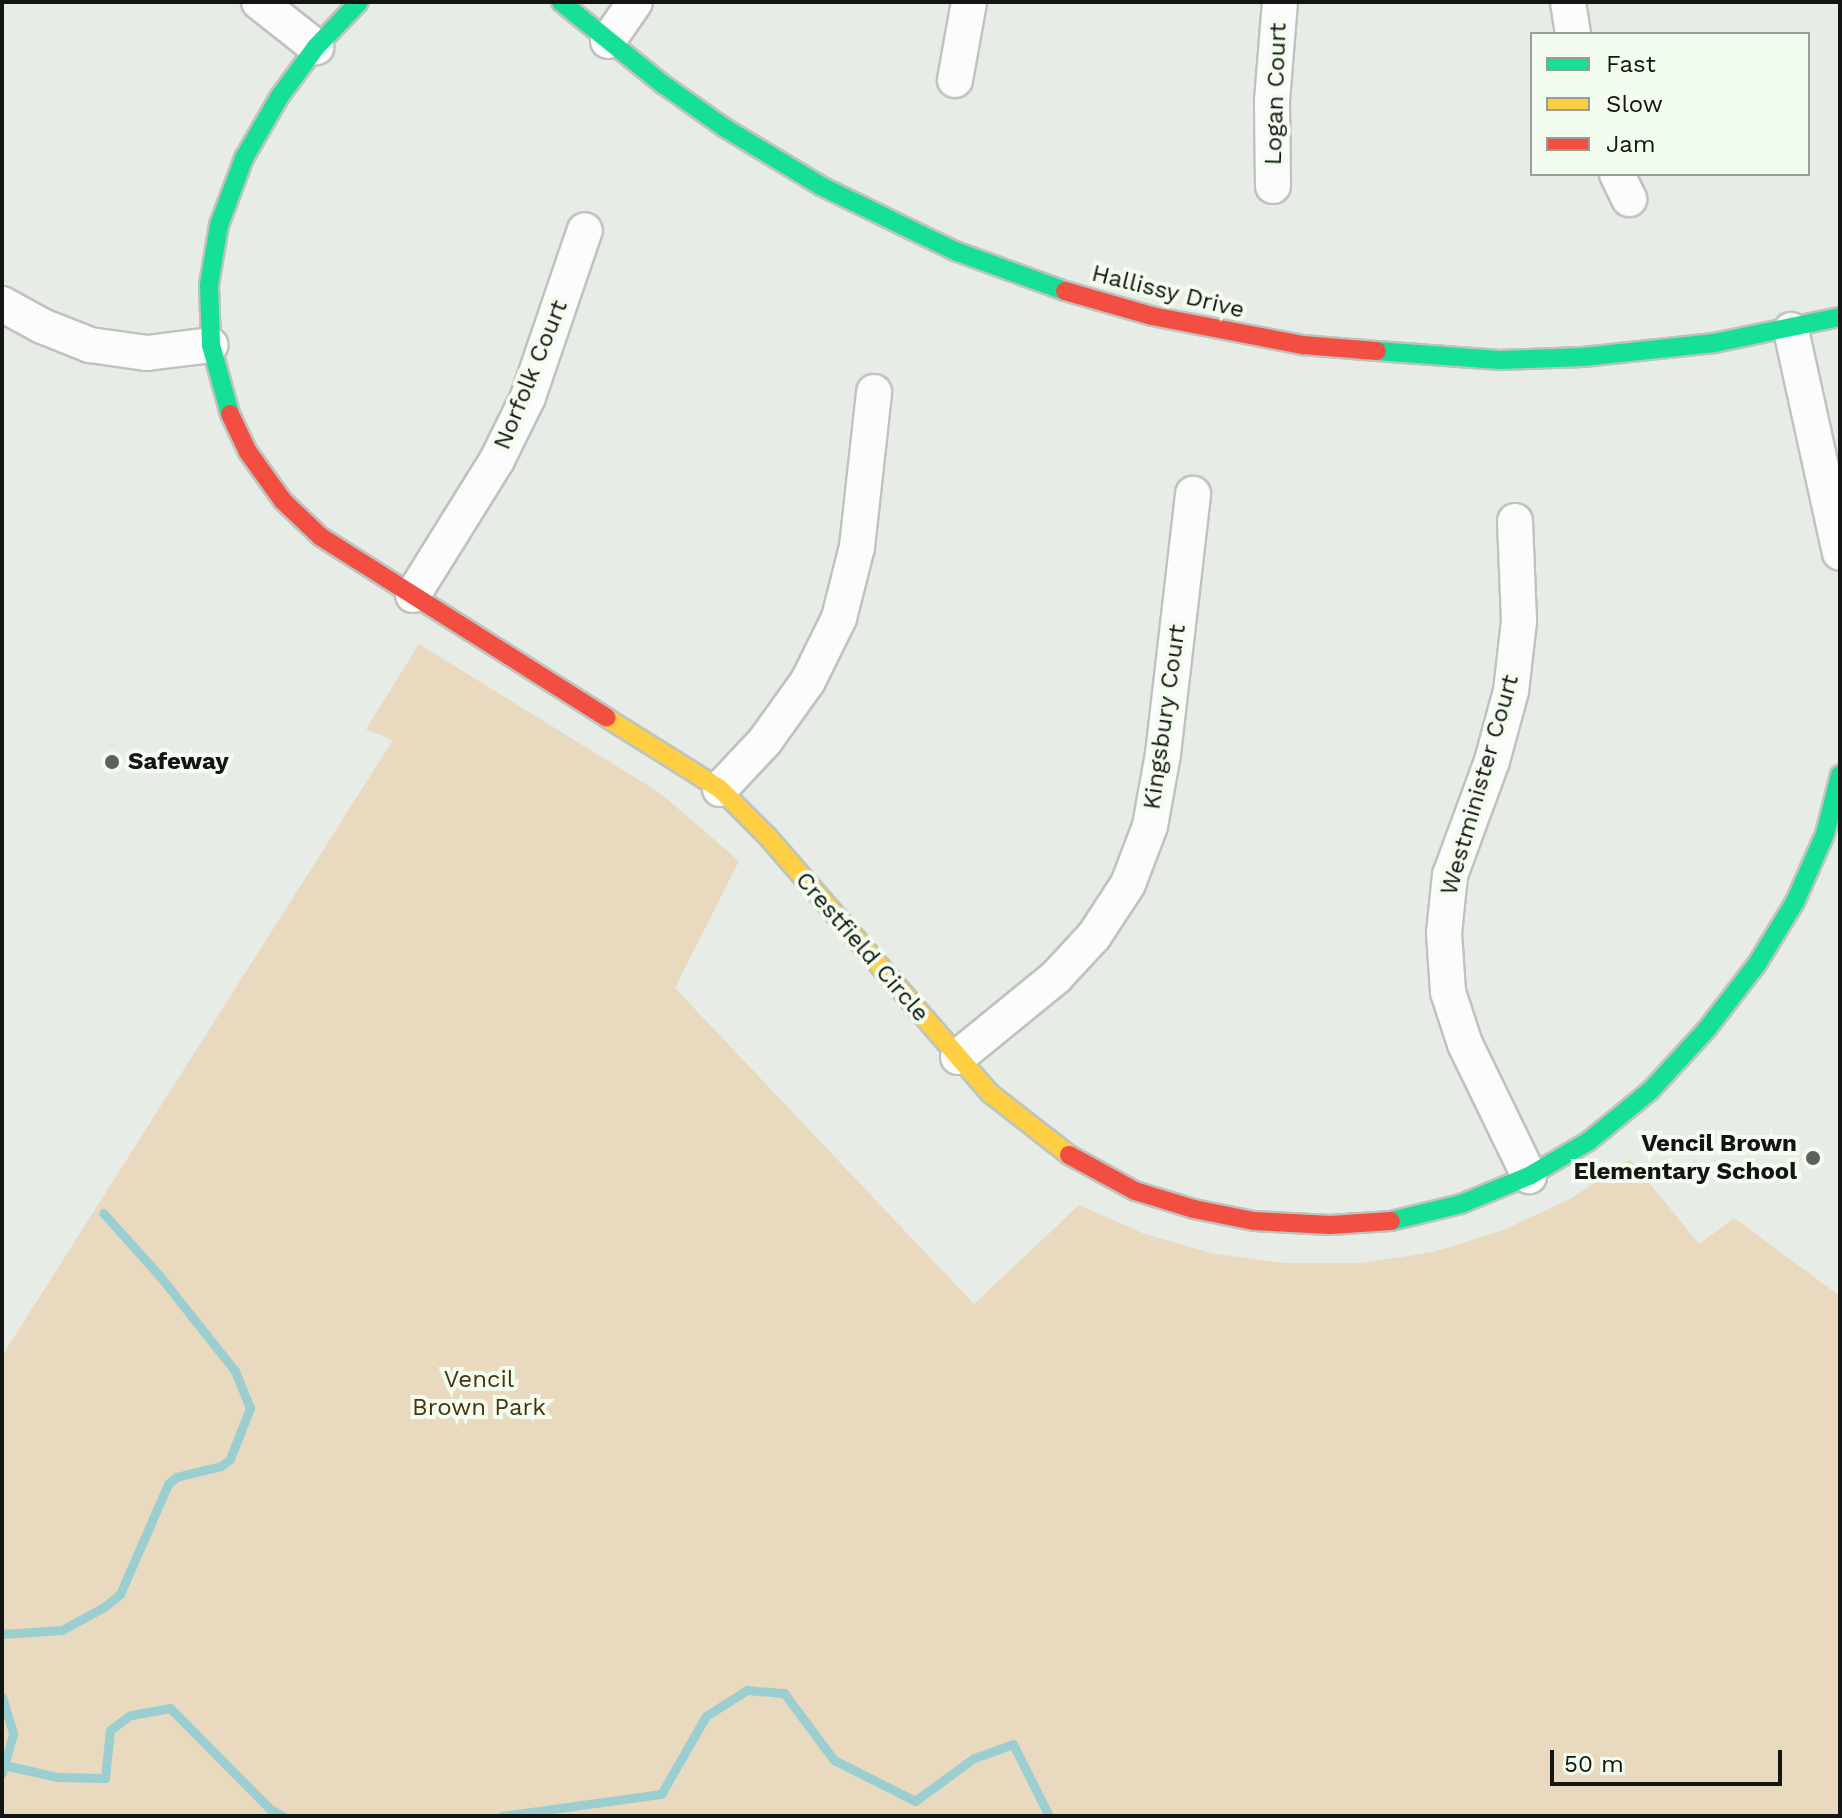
<!DOCTYPE html>
<html>
<head>
<meta charset="utf-8">
<style>
  body { margin:0 }
  #map { position:relative; width:1842px; height:1818px; overflow:hidden; background:#e7ece6; font-family:"Work Sans",sans-serif }
  div>[style] { position:absolute }
  .green>* { inset:0; background:#e9d9be }
  .stream>* { height:9px; margin:-4.5px; padding:0 4.5px; transform-origin:4.5px; border-radius:4.5px; background:#9bced1 }
  .roads { filter:drop-shadow(2px 0 #bfc3be) drop-shadow(-2px 0 #bfc3be) drop-shadow(0 2px #bfc3be) drop-shadow(0 -2px #bfc3be) }
  .street>* { height:34px; margin:-17px; padding:0 17px; transform-origin:17px; border-radius:17px; background:#fbfcfb }
  .fast>* { height:18px; margin:-9px; padding:0 9px; transform-origin:9px; border-radius:9px; background:#16e098 }
  .slow>* { height:18px; margin:-9px; padding:0 9px; transform-origin:9px; border-radius:9px; background:#ffcf43 }
  .jam>* { height:18px; margin:-9px; padding:0 9px; transform-origin:9px; border-radius:9px; background:#f24e42 }
  .dots>* { width:22px; height:22px; translate:-50% -50%; box-sizing:border-box; border:4px solid #f2fdef; border-radius:50% }
  span { translate:-50% -50%; white-space:nowrap; text-align:center; line-height:1.15; -webkit-text-stroke:8px #f2fdef; paint-order:stroke }
  .street-label { font-size:24px; color:#121511 }
  .poi-label { font-size:24px; color:#121511; font-weight:700 }
  .left { translate:0 -50%; text-align:left }
  .right { translate:-100% -50%; text-align:right }
  .park-label { font-size:24px; color:#49320d }
  .frame { position:absolute; inset:0; border:4px solid #121511; pointer-events:none }
  .legend { position:absolute; left:1530px; top:32px; width:280px; height:144px; box-sizing:border-box; background:#f2fdef; border:2px solid #98a096; margin:0; padding:10px 14px; list-style:none; font-size:24px; color:#121511 }
  .legend li { display:flex; align-items:center; gap:16px; height:40px }
  .legend b { width:40px; border:2px solid #98a096 }
  .scale { position:absolute; left:1550px; top:1750px; width:232px; height:36px; box-sizing:border-box; border:4px solid #121511; border-top:0; padding-left:10px; font-size:24px; line-height:28px; white-space:nowrap; color:#121511; -webkit-text-stroke:6px #f2fdef; paint-order:stroke }
</style>
</head>
<body>
<div id="map">
  <div class="green">
    <i style="clip-path:polygon(419px 644px,660px 793px,739px 861px,675px 988px,974px 1304px,1079px 1205px,1142px 1233px,1211px 1253px,1282px 1263px,1362px 1263px,1433px 1252px,1501px 1231px,1572px 1198px,1630px 1159px,1699px 1244px,1734px 1218px,1840px 1296px,1840px 1816px,2px 1816px,2px 1356px,393px 740px,366px 729px)"></i>
  </div>
  <div class="stream">
    <i style="left:2px;top:1634px;width:60px;rotate:-3.8deg"></i>
    <i style="left:62px;top:1630px;width:48px;rotate:-28.7deg"></i>
    <i style="left:104px;top:1607px;width:21px;rotate:-39deg"></i>
    <i style="left:120px;top:1594px;width:120px;rotate:-66.4deg"></i>
    <i style="left:168px;top:1484px;width:11px;rotate:-41deg"></i>
    <i style="left:176px;top:1477px;width:46px;rotate:-13.7deg"></i>
    <i style="left:221px;top:1466px;width:11px;rotate:-38deg"></i>
    <i style="left:230px;top:1459px;width:55px;rotate:-68.6deg"></i>
    <i style="left:250px;top:1408px;width:40px;rotate:-112deg"></i>
    <i style="left:235px;top:1371px;width:124px;rotate:-128.4deg"></i>
    <i style="left:158px;top:1274px;width:82px;rotate:-132deg"></i>
    <i style="left:2px;top:1697px;width:39px;rotate:73deg"></i>
    <i style="left:13px;top:1734px;width:41px;rotate:105.8deg"></i>
    <i style="left:4px;top:1765px;width:54px;rotate:12.8deg"></i>
    <i style="left:57px;top:1777px;width:48px;rotate:1.2deg"></i>
    <i style="left:105px;top:1778px;width:48px;rotate:-84.1deg"></i>
    <i style="left:110px;top:1730px;width:26px;rotate:-36deg"></i>
    <i style="left:131px;top:1715px;width:40px;rotate:-10deg"></i>
    <i style="left:170px;top:1708px;width:142px;rotate:45.3deg"></i>
    <i style="left:270px;top:1809px;width:15px;rotate:28deg"></i>
    <i style="left:502px;top:1816px;width:161px;rotate:-7.9deg"></i>
    <i style="left:661px;top:1794px;width:90px;rotate:-60deg"></i>
    <i style="left:706px;top:1716px;width:49px;rotate:-32.4deg"></i>
    <i style="left:747px;top:1690px;width:37px;rotate:5deg"></i>
    <i style="left:784px;top:1693px;width:84px;rotate:53.3deg"></i>
    <i style="left:834px;top:1760px;width:91px;rotate:26.8deg"></i>
    <i style="left:915px;top:1801px;width:73px;rotate:-36.1deg"></i>
    <i style="left:974px;top:1758px;width:41px;rotate:-19.7deg"></i>
    <i style="left:1013px;top:1744px;width:80px;rotate:63.4deg"></i>
  </div>
  <div class="roads">
    <div class="street">
      <i style="left:259px;top:2px;width:73px;rotate:38.3deg"></i>
      <i style="left:1568px;top:2px;width:32px;rotate:81deg"></i>
      <i style="left:608px;top:41px;width:47px;rotate:-55.3deg"></i>
      <i style="left:955px;top:80px;width:79px;rotate:-79.8deg"></i>
      <i style="left:1617px;top:174px;width:28px;rotate:64deg"></i>
      <i style="left:1273px;top:186px;width:85px;rotate:-90.7deg"></i>
      <i style="left:1272px;top:101px;width:99px;rotate:-85.4deg"></i>
      <i style="left:2px;top:304px;width:46px;rotate:28.8deg"></i>
      <i style="left:42px;top:326px;width:52px;rotate:21.6deg"></i>
      <i style="left:90px;top:345px;width:58px;rotate:8deg"></i>
      <i style="left:147px;top:353px;width:64px;rotate:-7.1deg"></i>
      <i style="left:1791px;top:330px;width:228px;rotate:77.6deg"></i>
      <i style="left:1515px;top:521px;width:100px;rotate:87.7deg"></i>
      <i style="left:1519px;top:621px;width:70px;rotate:96.5deg"></i>
      <i style="left:1511px;top:691px;width:73px;rotate:105.2deg"></i>
      <i style="left:1492px;top:761px;width:121px;rotate:110.2deg"></i>
      <i style="left:1450px;top:875px;width:58px;rotate:95.9deg"></i>
      <i style="left:1444px;top:933px;width:59px;rotate:86.1deg"></i>
      <i style="left:1448px;top:992px;width:55px;rotate:71.9deg"></i>
      <i style="left:1465px;top:1044px;width:147px;rotate:64.1deg"></i>
      <i style="left:413px;top:595px;width:159px;rotate:-58.1deg"></i>
      <i style="left:497px;top:460px;width:70px;rotate:-63.8deg"></i>
      <i style="left:528px;top:397px;width:176px;rotate:-71.2deg"></i>
      <i style="left:720px;top:789px;width:66px;rotate:-46.8deg"></i>
      <i style="left:765px;top:741px;width:74px;rotate:-54.4deg"></i>
      <i style="left:808px;top:681px;width:70px;rotate:-63.8deg"></i>
      <i style="left:839px;top:618px;width:73px;rotate:-75.8deg"></i>
      <i style="left:857px;top:547px;width:156px;rotate:-83.7deg"></i>
      <i style="left:958px;top:1057px;width:127px;rotate:-39.2deg"></i>
      <i style="left:1056px;top:977px;width:56px;rotate:-47.2deg"></i>
      <i style="left:1094px;top:936px;width:62px;rotate:-56.8deg"></i>
      <i style="left:1128px;top:884px;width:62px;rotate:-69.2deg"></i>
      <i style="left:1150px;top:826px;width:73px;rotate:-79.8deg"></i>
      <i style="left:1163px;top:754px;width:262px;rotate:-83.4deg"></i>
    </div>
    <div class="fast">
      <i style="left:561px;top:2px;width:132px;rotate:38.9deg"></i>
      <i style="left:664px;top:85px;width:75px;rotate:35.2deg"></i>
      <i style="left:725px;top:128px;width:112px;rotate:31.1deg"></i>
      <i style="left:821px;top:186px;width:149px;rotate:25.9deg"></i>
      <i style="left:955px;top:251px;width:117px;rotate:20deg"></i>
      <i style="left:1377px;top:351px;width:123px;rotate:4.2deg"></i>
      <i style="left:1500px;top:360px;width:83px;rotate:-2.1deg"></i>
      <i style="left:1583px;top:357px;width:132px;rotate:-6.1deg"></i>
      <i style="left:1714px;top:343px;width:129px;rotate:-11.7deg"></i>
      <i style="left:230px;top:414px;width:72px;rotate:-105.4deg"></i>
      <i style="left:211px;top:345px;width:60px;rotate:-91.9deg"></i>
      <i style="left:209px;top:285px;width:61px;rotate:-80.5deg"></i>
      <i style="left:219px;top:225px;width:72px;rotate:-69.5deg"></i>
      <i style="left:244px;top:158px;width:72px;rotate:-59.9deg"></i>
      <i style="left:280px;top:96px;width:61px;rotate:-53.7deg"></i>
      <i style="left:316px;top:47px;width:62px;rotate:-46.3deg"></i>
      <i style="left:1391px;top:1221px;width:72px;rotate:-13.7deg"></i>
      <i style="left:1461px;top:1204px;width:74px;rotate:-22.4deg"></i>
      <i style="left:1529px;top:1176px;width:69px;rotate:-30.3deg"></i>
      <i style="left:1589px;top:1141px;width:80px;rotate:-39.4deg"></i>
      <i style="left:1651px;top:1090px;width:83px;rotate:-47.4deg"></i>
      <i style="left:1707px;top:1029px;width:82px;rotate:-52.4deg"></i>
      <i style="left:1757px;top:964px;width:73px;rotate:-58.5deg"></i>
      <i style="left:1795px;top:902px;width:74px;rotate:-66.2deg"></i>
      <i style="left:1825px;top:834px;width:61px;rotate:-75.7deg"></i>
    </div>
    <div class="slow">
      <i style="left:607px;top:718px;width:133px;rotate:32.1deg"></i>
      <i style="left:720px;top:789px;width:68px;rotate:45deg"></i>
      <i style="left:768px;top:837px;width:340px;rotate:49.1deg"></i>
      <i style="left:991px;top:1094px;width:99px;rotate:38deg"></i>
    </div>
    <div class="jam">
      <i style="left:1065px;top:291px;width:91px;rotate:16deg"></i>
      <i style="left:1152px;top:316px;width:154px;rotate:10.9deg"></i>
      <i style="left:1303px;top:345px;width:74px;rotate:4.6deg"></i>
      <i style="left:230px;top:414px;width:42px;rotate:64.7deg"></i>
      <i style="left:248px;top:452px;width:60px;rotate:54.5deg"></i>
      <i style="left:283px;top:501px;width:52px;rotate:43.5deg"></i>
      <i style="left:321px;top:537px;width:338px;rotate:32.3deg"></i>
      <i style="left:1069px;top:1155px;width:75px;rotate:28.6deg"></i>
      <i style="left:1135px;top:1191px;width:62px;rotate:17deg"></i>
      <i style="left:1194px;top:1209px;width:61px;rotate:11.3deg"></i>
      <i style="left:1254px;top:1221px;width:76px;rotate:3deg"></i>
      <i style="left:1330px;top:1225px;width:61px;rotate:-3.8deg"></i>
    </div>
  </div>
  <div class="dots">
    <i style="left:112px;top:762px;background:#5d605c"></i>
    <i style="left:1813px;top:1158px;background:#5d605c"></i>
  </div>
  <div class="street-label">
    <span style="left:1276px;top:94px;rotate:-88deg">Logan Court</span>
    <span style="left:1168px;top:292px;rotate:14deg">Hallissy Drive</span>
    <span style="left:531px;top:375px;rotate:-68deg">Norfolk Court</span>
    <span style="left:1165px;top:717px;rotate:-82deg">Kingsbury Court</span>
    <span style="left:1480px;top:785px;rotate:-74deg">Westminister Court</span>
    <span style="left:862px;top:947px;rotate:49deg">Crestfield Circle</span>
  </div>
  <div class="poi-label">
    <span class="left" style="left:128px;top:762px">Safeway</span>
    <span class="right" style="left:1797px;top:1158px">Vencil Brown<br>Elementary School</span>
  </div>
  <div class="park-label">
    <span style="left:479px;top:1394px">Vencil<br>Brown Park</span>
  </div>
  <div class="frame"></div>
  <ul class="legend">
  <li><b style="height:10px;background:#16e098"></b>Fast</li>
  <li><b style="height:10px;background:#ffcf43"></b>Slow</li>
  <li><b style="height:10px;background:#f24e42"></b>Jam</li>
  </ul>
  <div class="scale">50 m</div>
</div>
</body>
</html>
